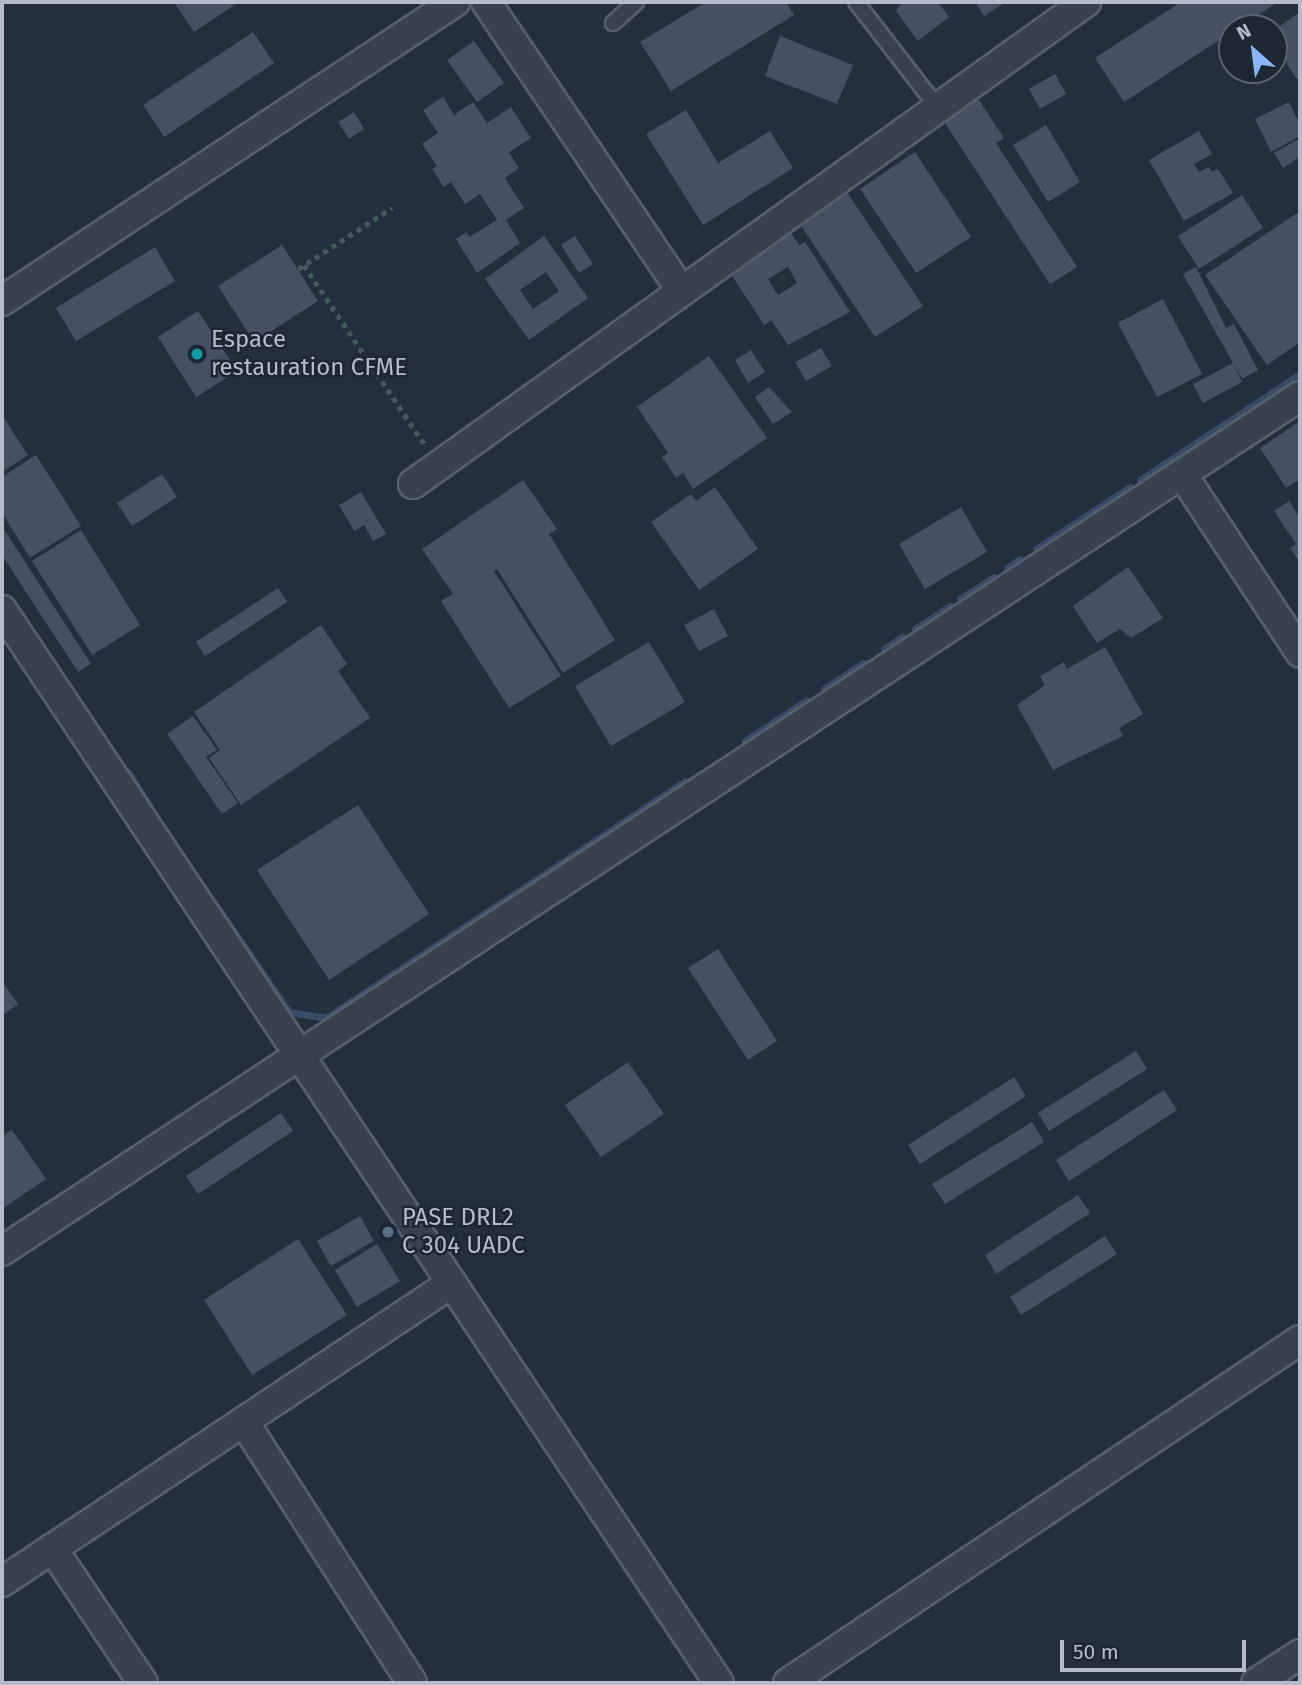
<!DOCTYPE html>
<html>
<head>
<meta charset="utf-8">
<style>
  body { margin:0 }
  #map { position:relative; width:1302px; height:1685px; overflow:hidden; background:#242f3e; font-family:"Fira Sans",sans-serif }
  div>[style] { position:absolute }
  .stream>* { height:7px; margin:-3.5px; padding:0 3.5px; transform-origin:3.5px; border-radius:3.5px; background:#394c67 }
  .building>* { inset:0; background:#455162 }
  .path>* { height:4.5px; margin-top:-2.25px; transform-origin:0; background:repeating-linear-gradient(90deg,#44595c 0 5px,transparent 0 10px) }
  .roads { filter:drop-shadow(2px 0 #565f6c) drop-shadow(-2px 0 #565f6c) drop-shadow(0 2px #565f6c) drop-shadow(0 -2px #565f6c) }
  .lane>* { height:14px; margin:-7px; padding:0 7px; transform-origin:7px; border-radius:7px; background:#38414e }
  .street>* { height:28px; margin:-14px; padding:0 14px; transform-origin:14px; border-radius:14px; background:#38414e }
  .dots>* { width:19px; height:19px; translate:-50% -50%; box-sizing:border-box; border:4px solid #1d2633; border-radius:50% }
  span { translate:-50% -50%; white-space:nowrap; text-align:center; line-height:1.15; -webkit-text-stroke:5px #1d2633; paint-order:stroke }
  .poi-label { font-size:24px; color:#b4bcc9 }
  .left { translate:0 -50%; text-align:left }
  .frame { position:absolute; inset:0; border:4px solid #b4bcc9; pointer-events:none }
  .north { position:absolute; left:1218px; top:14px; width:70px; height:70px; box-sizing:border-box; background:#1d2633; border:2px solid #59626f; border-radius:50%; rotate:332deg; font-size:19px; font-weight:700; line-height:28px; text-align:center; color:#b4bcc9 }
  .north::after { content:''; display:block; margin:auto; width:24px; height:32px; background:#8ab4f8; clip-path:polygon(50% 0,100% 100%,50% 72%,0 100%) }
  .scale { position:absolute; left:1060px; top:1640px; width:186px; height:32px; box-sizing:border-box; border:4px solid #b4bcc9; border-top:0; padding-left:9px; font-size:21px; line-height:24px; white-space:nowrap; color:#b4bcc9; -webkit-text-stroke:5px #1d2633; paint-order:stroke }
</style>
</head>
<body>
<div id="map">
  <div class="stream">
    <i style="left:1140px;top:480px;width:192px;rotate:-33.5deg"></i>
    <i style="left:1036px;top:549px;width:113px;rotate:-33.4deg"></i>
    <i style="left:1007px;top:568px;width:16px;rotate:-35deg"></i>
    <i style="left:960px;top:599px;width:40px;rotate:-32.9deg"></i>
    <i style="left:915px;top:629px;width:42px;rotate:-33.3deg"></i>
    <i style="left:884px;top:649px;width:22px;rotate:-34deg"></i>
    <i style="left:824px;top:689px;width:47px;rotate:-33.7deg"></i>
    <i style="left:745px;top:741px;width:74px;rotate:-33.5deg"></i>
    <i style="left:128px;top:772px;width:41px;rotate:57.8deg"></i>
    <i style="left:215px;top:904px;width:131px;rotate:55.6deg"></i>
    <i style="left:289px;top:1012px;width:37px;rotate:9deg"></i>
    <i style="left:326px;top:1018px;width:430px;rotate:-33.4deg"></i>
  </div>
  <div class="building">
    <i style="clip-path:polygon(174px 2px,239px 2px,194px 32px)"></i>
    <i style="clip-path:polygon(706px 2px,786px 2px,794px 15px,671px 91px,640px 42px)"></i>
    <i style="clip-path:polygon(902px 2px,938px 2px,949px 17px,918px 41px,896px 11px)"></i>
    <i style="clip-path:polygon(975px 2px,1006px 2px,984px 16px)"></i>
    <i style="clip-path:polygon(1181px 2px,1278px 2px,1124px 102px,1095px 58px)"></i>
    <i style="clip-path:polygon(1300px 12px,1300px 84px,1274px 44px,1274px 30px)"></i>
    <i style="clip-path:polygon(253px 32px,274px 63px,164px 137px,143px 105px)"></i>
    <i style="clip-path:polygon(780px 36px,853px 65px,837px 104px,765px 76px)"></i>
    <i style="clip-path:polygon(474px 41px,504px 83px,477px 102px,447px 60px)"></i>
    <i style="clip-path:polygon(1055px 74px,1066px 94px,1040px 109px,1029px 89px)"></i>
    <i style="clip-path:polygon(975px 94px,1004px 138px,996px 143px,1077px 267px,1050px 284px,941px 117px)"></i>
    <i style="clip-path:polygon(443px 97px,454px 115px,473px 102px,487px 123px,511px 107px,531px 138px,509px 152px,519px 168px,505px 178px,524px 208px,506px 220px,520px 243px,477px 273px,456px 239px,467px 232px,469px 237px,497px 220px,480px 194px,465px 204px,451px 182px,444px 187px,432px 169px,437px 166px,422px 144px,438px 133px,423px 110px)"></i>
    <i style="clip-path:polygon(1289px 102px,1300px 125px,1300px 136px,1271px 152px,1255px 119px)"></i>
    <i style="clip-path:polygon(686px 110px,718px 163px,770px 131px,793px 168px,703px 225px,646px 134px)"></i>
    <i style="clip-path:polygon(354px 112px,364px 129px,349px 139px,338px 122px)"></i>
    <i style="clip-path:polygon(1046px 125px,1080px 182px,1048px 202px,1013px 145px)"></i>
    <i style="clip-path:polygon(1199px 131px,1212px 154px,1194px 164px,1199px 172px,1209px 167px,1212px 172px,1218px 169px,1233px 193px,1184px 221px,1149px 160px)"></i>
    <i style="clip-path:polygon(1300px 138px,1300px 157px,1283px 168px,1274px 153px)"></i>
    <i style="clip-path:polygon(915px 152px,971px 237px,916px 273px,860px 189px)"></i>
    <i style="clip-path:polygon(845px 189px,923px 306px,875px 337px,798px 221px)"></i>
    <i style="clip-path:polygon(1242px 195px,1263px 228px,1199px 269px,1178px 236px)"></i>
    <i style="clip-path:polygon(1300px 211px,1300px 342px,1267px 365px,1205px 275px)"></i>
    <i style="clip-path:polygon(evenodd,791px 233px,799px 245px,805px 242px,850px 312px,788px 345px,771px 320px,764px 325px,727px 268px,745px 256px,749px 263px,758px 256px,751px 245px,768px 235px,774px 244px,791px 233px,788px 267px,797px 283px,778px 295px,768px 279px,788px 267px)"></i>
    <i style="clip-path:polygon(evenodd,544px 236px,588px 298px,529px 340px,485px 279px,544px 236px,546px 272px,559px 291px,533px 309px,520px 290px,546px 272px)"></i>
    <i style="clip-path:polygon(575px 236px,593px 264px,579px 273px,561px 245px)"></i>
    <i style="clip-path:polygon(282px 245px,318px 301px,254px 342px,218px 286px)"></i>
    <i style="clip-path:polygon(155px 247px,175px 281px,76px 341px,56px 308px)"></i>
    <i style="clip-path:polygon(1196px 267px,1226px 328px,1234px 324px,1258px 370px,1242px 379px,1183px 274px)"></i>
    <i style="clip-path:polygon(1163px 299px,1202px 374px,1157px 397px,1118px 323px)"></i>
    <i style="clip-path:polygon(198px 311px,237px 371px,196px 397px,158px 337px)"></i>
    <i style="clip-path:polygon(821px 348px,832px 366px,806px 381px,795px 362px)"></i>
    <i style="clip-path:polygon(751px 350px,765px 372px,748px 383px,735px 360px)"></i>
    <i style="clip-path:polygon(709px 356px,767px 438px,693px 489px,683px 473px,676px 478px,662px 457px,668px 453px,637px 407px)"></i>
    <i style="clip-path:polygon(1233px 363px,1242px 382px,1203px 403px,1193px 384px)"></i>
    <i style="clip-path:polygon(769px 387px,792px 412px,773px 424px,755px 397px)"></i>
    <i style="clip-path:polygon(2px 415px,28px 455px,2px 472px)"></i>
    <i style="clip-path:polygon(1300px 421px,1300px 479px,1286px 488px,1260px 448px)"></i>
    <i style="clip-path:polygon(36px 455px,81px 526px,30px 558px,2px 513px,2px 477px)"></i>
    <i style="clip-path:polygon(162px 474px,177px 497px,132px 526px,117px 503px)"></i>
    <i style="clip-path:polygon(523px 480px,557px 529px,549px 534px,615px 640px,563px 673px,497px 569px,494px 571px,561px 676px,509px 708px,441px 601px,453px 594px,422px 549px)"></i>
    <i style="clip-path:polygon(715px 487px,758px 549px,699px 590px,651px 522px,691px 494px,696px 501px)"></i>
    <i style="clip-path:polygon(361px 492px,386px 534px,373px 541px,364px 525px,354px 531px,339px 505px)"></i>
    <i style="clip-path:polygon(1289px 501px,1300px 518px,1298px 560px,1290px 548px,1296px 544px,1274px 511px)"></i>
    <i style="clip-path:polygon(961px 507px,987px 552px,925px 589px,899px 544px)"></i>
    <i style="clip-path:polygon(2px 526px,91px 664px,78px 672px,2px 555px)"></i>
    <i style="clip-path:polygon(81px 530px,140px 625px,92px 655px,32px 561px)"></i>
    <i style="clip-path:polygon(1128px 567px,1163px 618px,1131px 638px,1120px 629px,1097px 643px,1073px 606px)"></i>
    <i style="clip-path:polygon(278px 588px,287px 602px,205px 656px,196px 642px)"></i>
    <i style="clip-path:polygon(714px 609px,728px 636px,699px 651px,684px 625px)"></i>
    <i style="clip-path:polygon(321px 625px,347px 664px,338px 671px,370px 718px,241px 805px,209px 758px,220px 750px,194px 712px)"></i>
    <i style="clip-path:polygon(649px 642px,685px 702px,611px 746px,575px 686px)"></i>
    <i style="clip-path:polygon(1105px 647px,1143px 714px,1119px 728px,1123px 736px,1053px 770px,1017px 705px,1045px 685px,1040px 676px,1064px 662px,1067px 669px)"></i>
    <i style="clip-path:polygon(193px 716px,217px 750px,206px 757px,238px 803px,222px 814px,167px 734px)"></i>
    <i style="clip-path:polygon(358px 805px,429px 914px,329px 980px,257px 870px)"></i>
    <i style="clip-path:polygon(718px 949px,777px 1041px,748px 1060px,688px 968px)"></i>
    <i style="clip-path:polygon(2px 981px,18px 1004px,2px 1016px)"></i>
    <i style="clip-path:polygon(1136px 1051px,1147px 1069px,1049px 1131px,1038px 1113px)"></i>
    <i style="clip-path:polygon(628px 1062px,664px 1114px,601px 1157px,565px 1105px)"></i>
    <i style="clip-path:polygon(1014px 1077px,1026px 1096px,920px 1164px,908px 1145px)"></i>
    <i style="clip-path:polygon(1164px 1090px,1177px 1110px,1069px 1181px,1056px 1160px)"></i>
    <i style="clip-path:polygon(281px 1113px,293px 1131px,198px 1194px,186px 1176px)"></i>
    <i style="clip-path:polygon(1032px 1122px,1044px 1142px,945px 1204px,932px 1184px)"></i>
    <i style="clip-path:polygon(12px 1130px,46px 1179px,2px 1209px,2px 1136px)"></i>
    <i style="clip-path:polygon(1078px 1195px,1090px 1213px,996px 1274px,985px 1255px)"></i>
    <i style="clip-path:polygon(360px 1216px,374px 1241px,331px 1266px,317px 1241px)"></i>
    <i style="clip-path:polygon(1105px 1236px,1117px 1254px,1021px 1315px,1010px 1297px)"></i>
    <i style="clip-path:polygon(298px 1239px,347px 1315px,252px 1375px,204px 1300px)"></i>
    <i style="clip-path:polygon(377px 1244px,400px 1281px,357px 1307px,335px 1270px)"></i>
  </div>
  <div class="path">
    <i style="left:304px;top:265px;width:217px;rotate:56.1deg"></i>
    <i style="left:298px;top:269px;width:112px;rotate:-33deg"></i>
  </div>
  <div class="roads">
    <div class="lane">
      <i style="left:856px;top:2px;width:134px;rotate:52.3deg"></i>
      <i style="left:613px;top:23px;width:31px;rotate:-42deg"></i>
    </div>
    <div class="street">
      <i style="left:486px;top:2px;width:349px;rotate:55.9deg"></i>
      <i style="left:2px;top:301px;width:543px;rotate:-33.43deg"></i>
      <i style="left:1182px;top:474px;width:214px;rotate:56.5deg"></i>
      <i style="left:413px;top:484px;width:828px;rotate:-35.61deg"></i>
      <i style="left:2px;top:610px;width:1291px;rotate:56.25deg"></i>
      <i style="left:2px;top:1251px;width:1554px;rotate:-33.37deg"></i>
      <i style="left:244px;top:1422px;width:310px;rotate:57.2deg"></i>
      <i style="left:52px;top:1548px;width:163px;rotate:56deg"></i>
      <i style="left:2px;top:1582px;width:540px;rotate:-33.6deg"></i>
      <i style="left:788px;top:1683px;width:616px;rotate:-33.82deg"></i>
      <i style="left:1256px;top:1683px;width:53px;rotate:-33.4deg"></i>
    </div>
  </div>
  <div class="dots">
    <i style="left:197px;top:354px;background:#0f9aa8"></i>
    <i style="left:388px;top:1232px;background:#5c6f8a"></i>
  </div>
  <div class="poi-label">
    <span class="left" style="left:211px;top:354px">Espace<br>restauration CFME</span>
    <span class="left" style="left:402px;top:1232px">PASE DRL2<br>C 304 UADC</span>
  </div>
  <div class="frame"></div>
  <div class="north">N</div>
  <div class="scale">50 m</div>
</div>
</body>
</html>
